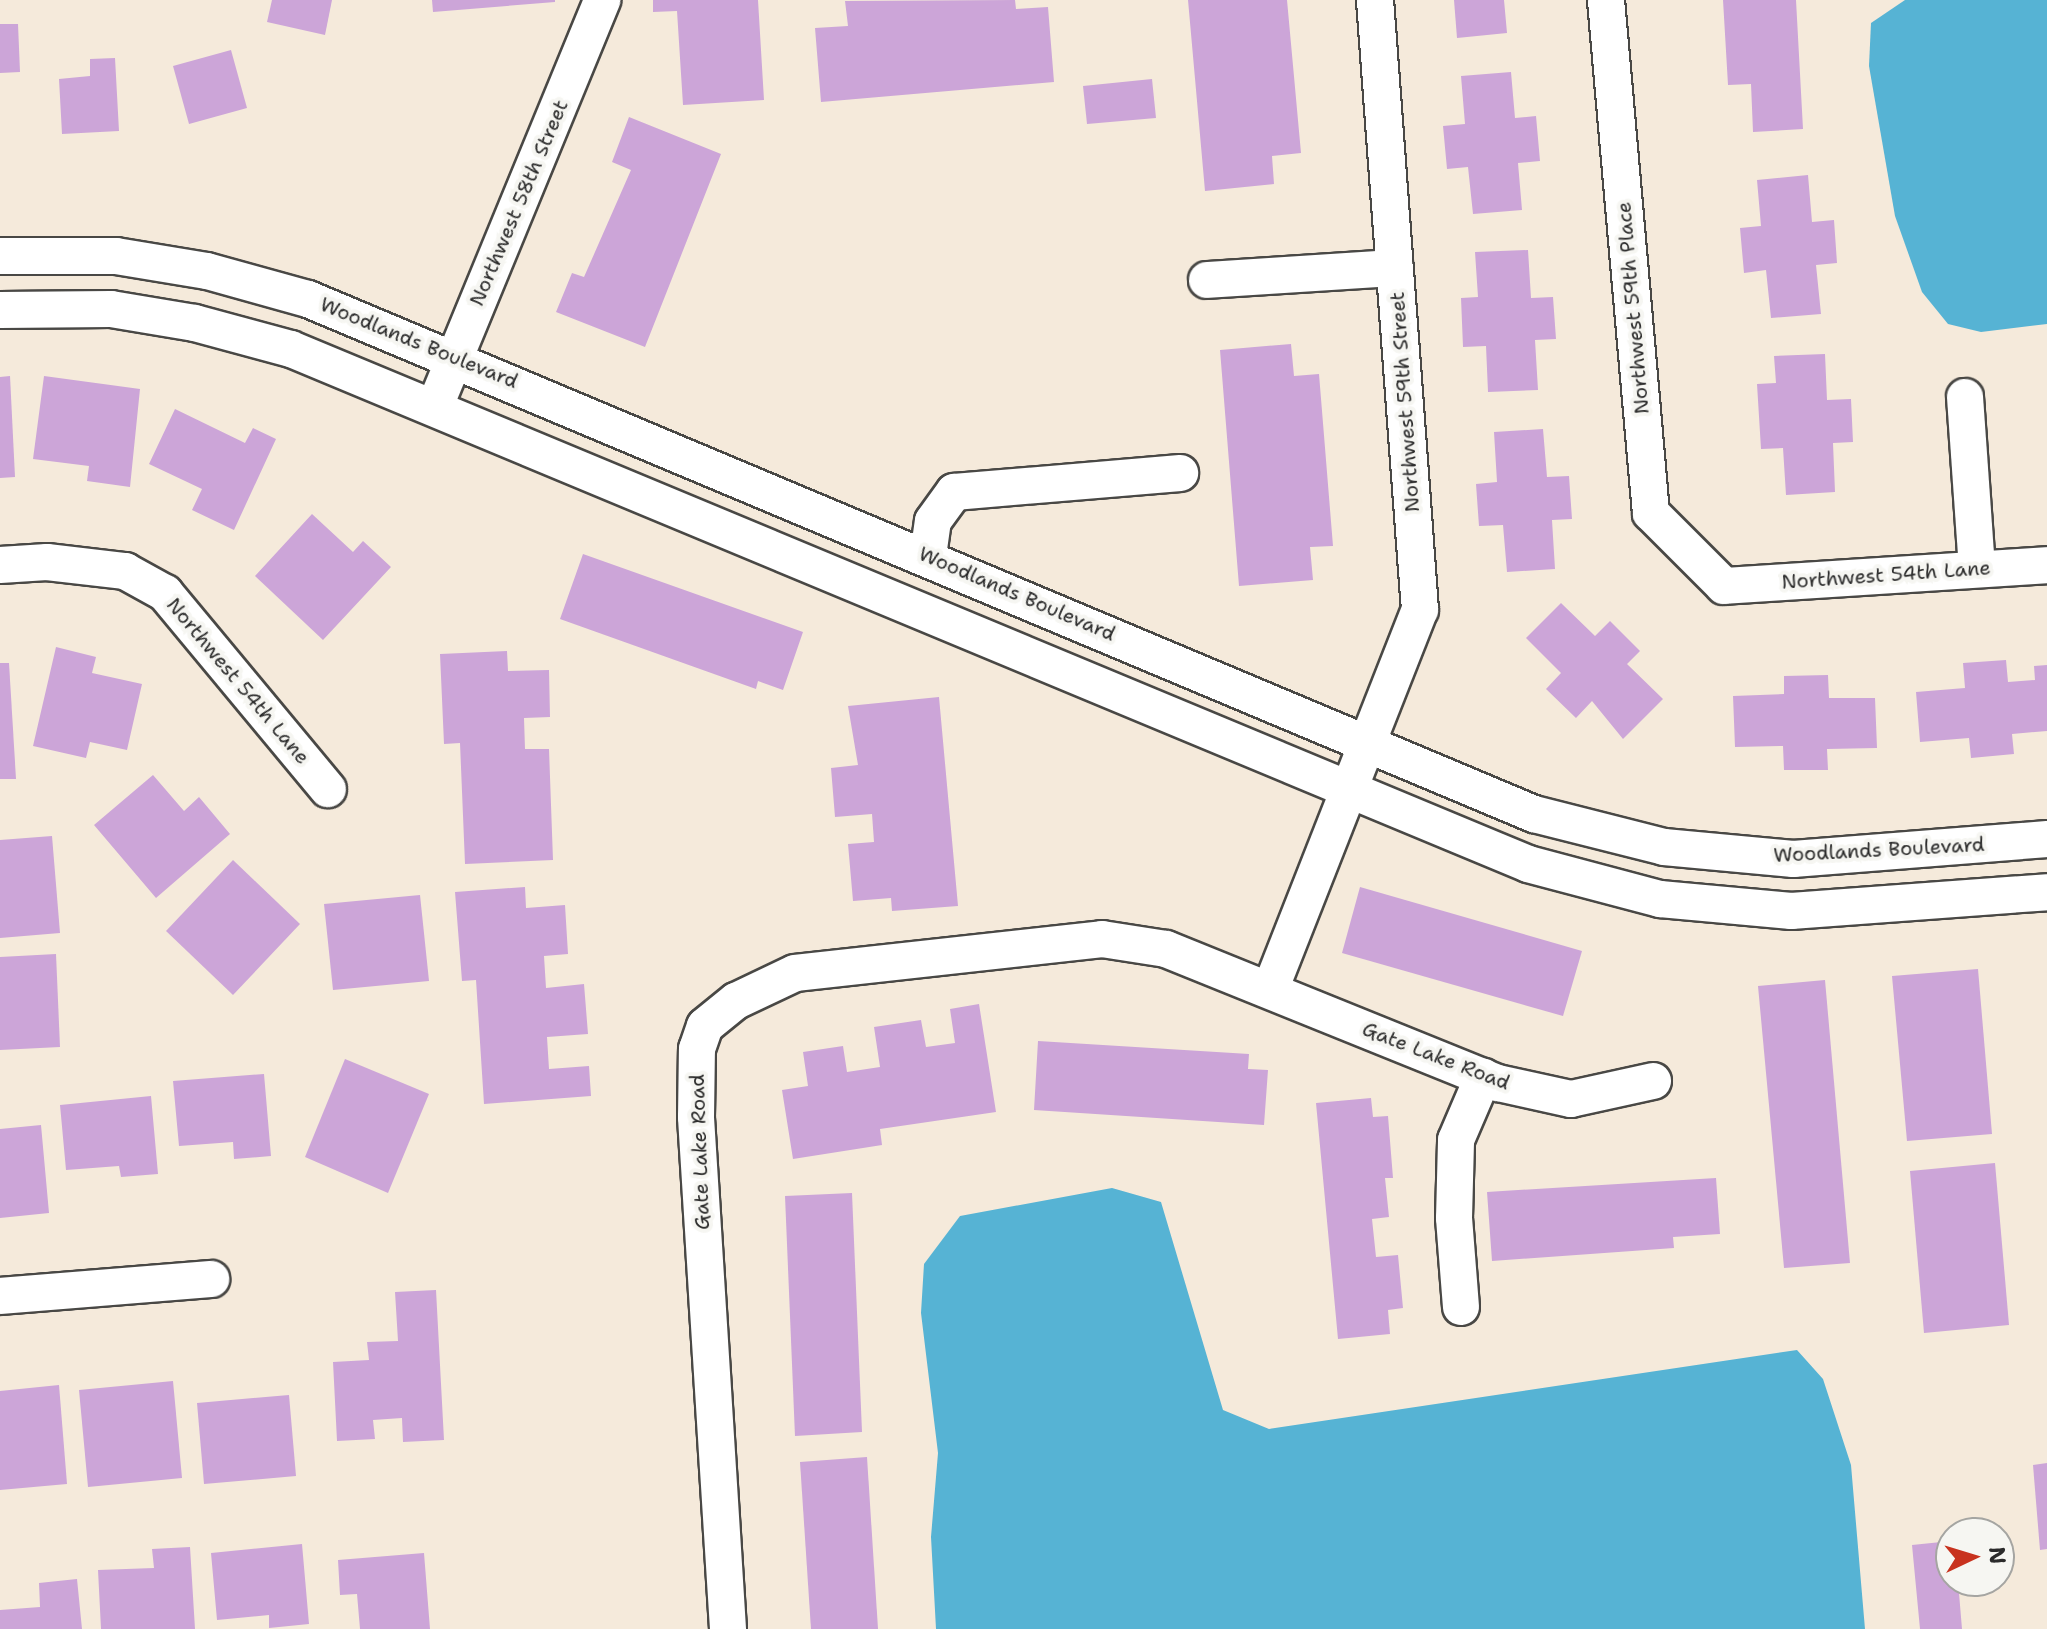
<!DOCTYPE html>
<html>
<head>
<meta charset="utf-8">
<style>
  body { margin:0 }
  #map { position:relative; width:2047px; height:1629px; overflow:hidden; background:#f5eadb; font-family:"Shantell Sans",sans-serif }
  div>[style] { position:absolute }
  .water>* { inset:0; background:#56b3d4 }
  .building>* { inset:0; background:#cca5d8 }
  .roads { filter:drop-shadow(2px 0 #494845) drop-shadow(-2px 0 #494845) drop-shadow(0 2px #494845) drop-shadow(0 -2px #494845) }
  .minor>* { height:36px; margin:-18px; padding:0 18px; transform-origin:18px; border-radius:18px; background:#fff }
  span { translate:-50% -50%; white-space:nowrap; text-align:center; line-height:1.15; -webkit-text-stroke:8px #f6f6f2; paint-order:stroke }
  .street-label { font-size:20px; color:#2b2b2b }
  .north { position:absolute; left:1935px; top:1517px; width:80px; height:80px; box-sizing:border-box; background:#f6f6f2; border:2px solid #a5a5a2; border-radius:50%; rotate:86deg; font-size:22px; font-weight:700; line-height:32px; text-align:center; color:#2b2b2b }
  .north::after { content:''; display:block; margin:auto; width:28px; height:36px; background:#c8321e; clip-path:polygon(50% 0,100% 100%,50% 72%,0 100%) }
</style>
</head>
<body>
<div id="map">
  <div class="water">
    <i style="clip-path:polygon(1905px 0,2047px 0,2047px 324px,1981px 332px,1948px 324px,1922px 292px,1895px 216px,1869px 66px,1871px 23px)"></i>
    <i style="clip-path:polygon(1112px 1188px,1161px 1202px,1223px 1410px,1269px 1429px,1797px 1350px,1823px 1379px,1851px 1465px,1865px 1629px,936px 1629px,931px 1537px,938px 1453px,921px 1313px,924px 1264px,960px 1216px)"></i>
  </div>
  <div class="building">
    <i style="clip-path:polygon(272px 0,332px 0,325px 35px,267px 22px)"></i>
    <i style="clip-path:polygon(432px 0,555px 0,555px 2px,433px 12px)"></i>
    <i style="clip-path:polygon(653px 0,758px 0,764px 100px,683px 105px,677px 11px,653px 12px)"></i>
    <i style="clip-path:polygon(1015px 0,1016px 9px,1048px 7px,1054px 82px,821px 102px,815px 28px,848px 26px,845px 1px)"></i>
    <i style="clip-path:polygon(1188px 0,1287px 0,1301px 153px,1272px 156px,1274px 184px,1205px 191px)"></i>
    <i style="clip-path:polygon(1454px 0,1504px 0,1507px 33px,1457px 38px)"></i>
    <i style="clip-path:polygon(1723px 0,1796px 0,1803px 129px,1753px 132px,1751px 84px,1728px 85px)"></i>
    <i style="clip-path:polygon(0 24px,18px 24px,20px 72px,0 73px)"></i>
    <i style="clip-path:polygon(231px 50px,247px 108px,189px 124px,173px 66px)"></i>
    <i style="clip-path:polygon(115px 58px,119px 131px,62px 134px,59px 79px,90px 76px,90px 59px)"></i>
    <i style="clip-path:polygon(1511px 72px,1515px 118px,1536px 116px,1540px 161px,1518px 163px,1522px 210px,1473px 214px,1468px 167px,1447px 169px,1443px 126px,1465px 124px,1461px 76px)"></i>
    <i style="clip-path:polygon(1152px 79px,1156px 118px,1087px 124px,1083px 86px)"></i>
    <i style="clip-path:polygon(629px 117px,721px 154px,645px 347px,556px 312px,572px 273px,584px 277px,631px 170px,612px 162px)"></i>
    <i style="clip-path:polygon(1808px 175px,1812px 222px,1834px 220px,1837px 263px,1816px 265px,1821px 314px,1771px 318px,1766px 270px,1744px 273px,1740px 228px,1761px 226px,1757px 180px)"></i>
    <i style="clip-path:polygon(1528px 250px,1531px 298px,1553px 297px,1556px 339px,1535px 340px,1538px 390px,1488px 392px,1486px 346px,1463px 347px,1461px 298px,1478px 297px,1475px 252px)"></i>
    <i style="clip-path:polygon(1291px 344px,1294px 376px,1319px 374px,1333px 546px,1310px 547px,1313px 580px,1239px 586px,1220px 350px)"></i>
    <i style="clip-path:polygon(1825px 354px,1827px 400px,1851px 399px,1853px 442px,1833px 443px,1835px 492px,1786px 495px,1783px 448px,1761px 449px,1757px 384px,1776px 383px,1774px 356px)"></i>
    <i style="clip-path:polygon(10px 376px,15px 477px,0 478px,0 377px)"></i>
    <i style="clip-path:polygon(44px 376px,140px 389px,130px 487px,87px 481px,89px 466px,33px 459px)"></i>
    <i style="clip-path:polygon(175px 409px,245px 443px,253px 428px,276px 439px,234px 530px,192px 510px,202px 489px,149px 464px)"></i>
    <i style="clip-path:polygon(1543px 429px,1547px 477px,1569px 476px,1572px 519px,1552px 520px,1555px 569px,1507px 572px,1503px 525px,1479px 526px,1476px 484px,1497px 482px,1494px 432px)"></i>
    <i style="clip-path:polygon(312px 514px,353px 552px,363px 541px,391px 567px,323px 640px,255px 576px)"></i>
    <i style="clip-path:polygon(583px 554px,803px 632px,783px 690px,758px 681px,756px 689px,560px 619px)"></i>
    <i style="clip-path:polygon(1561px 603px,1595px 636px,1610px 621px,1640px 651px,1627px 664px,1663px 699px,1623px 739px,1592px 701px,1576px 718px,1546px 689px,1561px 673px,1526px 638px)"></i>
    <i style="clip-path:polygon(56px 647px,96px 657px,92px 673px,142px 684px,127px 750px,90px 742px,86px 758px,33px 746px)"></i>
    <i style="clip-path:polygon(507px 651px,508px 671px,549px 670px,550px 717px,524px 718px,525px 749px,549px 749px,553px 860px,465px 864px,460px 743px,444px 744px,440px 654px)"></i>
    <i style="clip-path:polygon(2006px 660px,2008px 682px,2035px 680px,2034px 666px,2047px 665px,2047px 731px,2012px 734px,2014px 754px,1971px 758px,1969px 738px,1920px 742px,1916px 692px,1965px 688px,1963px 663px)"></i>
    <i style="clip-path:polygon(0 663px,9px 663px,16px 779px,0 779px)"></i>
    <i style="clip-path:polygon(1828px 675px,1829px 698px,1875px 698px,1877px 748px,1827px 749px,1828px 770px,1784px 770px,1783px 746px,1735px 747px,1733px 696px,1784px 694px,1784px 676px)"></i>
    <i style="clip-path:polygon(939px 697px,958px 906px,892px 911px,891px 898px,853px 901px,848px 844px,874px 842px,872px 814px,835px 817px,831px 768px,858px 765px,848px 706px)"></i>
    <i style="clip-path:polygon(153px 775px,184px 811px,199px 797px,230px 834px,156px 898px,94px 825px)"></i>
    <i style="clip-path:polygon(52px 836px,60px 933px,0 938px,0 840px)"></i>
    <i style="clip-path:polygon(233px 860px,300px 924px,233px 995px,166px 931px)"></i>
    <i style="clip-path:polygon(525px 887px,526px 908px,565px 905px,568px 954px,544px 956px,546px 988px,584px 984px,588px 1034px,547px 1037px,549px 1069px,589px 1066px,591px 1096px,484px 1104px,476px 980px,462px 981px,455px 892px)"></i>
    <i style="clip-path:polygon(1360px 887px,1582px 951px,1563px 1016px,1342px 953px)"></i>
    <i style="clip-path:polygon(420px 895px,429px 981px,333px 990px,324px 904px)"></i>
    <i style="clip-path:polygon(56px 954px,60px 1047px,0 1050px,0 957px)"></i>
    <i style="clip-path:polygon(1978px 969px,1992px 1134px,1907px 1141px,1892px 976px)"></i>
    <i style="clip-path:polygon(1825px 980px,1850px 1263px,1784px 1268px,1758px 986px)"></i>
    <i style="clip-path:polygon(979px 1004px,996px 1112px,880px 1129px,882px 1145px,793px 1159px,782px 1090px,808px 1086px,803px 1052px,843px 1046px,847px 1072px,880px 1067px,874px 1027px,921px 1020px,926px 1047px,955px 1043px,950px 1009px)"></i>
    <i style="clip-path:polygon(1038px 1041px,1249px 1054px,1248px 1069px,1268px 1070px,1264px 1125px,1034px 1110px)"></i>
    <i style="clip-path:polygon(345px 1059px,429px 1094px,388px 1193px,305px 1157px)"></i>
    <i style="clip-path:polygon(264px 1074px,271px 1156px,234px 1159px,233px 1142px,179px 1146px,173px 1081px)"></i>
    <i style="clip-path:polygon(151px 1096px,158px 1174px,121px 1177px,119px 1166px,66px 1170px,60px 1105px)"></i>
    <i style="clip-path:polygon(1371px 1098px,1373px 1117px,1388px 1116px,1393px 1178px,1385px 1178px,1389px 1217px,1372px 1219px,1376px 1257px,1398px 1255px,1403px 1308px,1388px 1310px,1390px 1334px,1338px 1339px,1316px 1103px)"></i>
    <i style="clip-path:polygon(41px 1125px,49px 1213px,0 1218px,0 1129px)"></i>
    <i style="clip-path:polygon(1995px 1163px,2009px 1325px,1924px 1333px,1910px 1171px)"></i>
    <i style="clip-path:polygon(1716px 1178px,1720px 1234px,1673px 1237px,1674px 1248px,1492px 1261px,1487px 1192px)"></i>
    <i style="clip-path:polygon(852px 1193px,862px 1432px,795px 1436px,785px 1196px)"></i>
    <i style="clip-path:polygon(436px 1290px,444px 1440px,403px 1442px,402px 1418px,373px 1420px,375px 1439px,337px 1441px,333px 1362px,369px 1360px,367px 1342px,398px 1341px,395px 1292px)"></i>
    <i style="clip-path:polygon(173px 1381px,182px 1478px,88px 1487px,79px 1390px)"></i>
    <i style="clip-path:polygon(59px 1385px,67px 1484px,0 1490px,0 1391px)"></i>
    <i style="clip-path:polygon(289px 1395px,296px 1476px,204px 1484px,197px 1403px)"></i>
    <i style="clip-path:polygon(867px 1457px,878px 1629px,811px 1629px,800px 1462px)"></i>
    <i style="clip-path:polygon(2047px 1463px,2047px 1549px,2040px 1550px,2033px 1465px)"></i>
    <i style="clip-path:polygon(1951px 1541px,1951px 1581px,1958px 1581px,1962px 1629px,1920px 1629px,1912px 1545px)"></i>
    <i style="clip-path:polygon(302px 1544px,309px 1624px,269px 1628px,269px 1615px,217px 1620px,211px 1553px)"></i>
    <i style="clip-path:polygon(190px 1547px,195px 1629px,101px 1629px,98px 1570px,154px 1568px,152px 1549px)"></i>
    <i style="clip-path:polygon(424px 1553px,430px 1629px,360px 1629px,357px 1594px,340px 1595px,338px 1560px)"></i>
    <i style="clip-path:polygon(77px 1579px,82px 1629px,0 1629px,0 1610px,40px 1607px,39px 1583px)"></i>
  </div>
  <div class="roads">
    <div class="minor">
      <i style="left:1606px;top:0;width:515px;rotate:84.99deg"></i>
      <i style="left:1651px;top:513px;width:103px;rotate:45deg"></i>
      <i style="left:1724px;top:586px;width:324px;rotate:-3.7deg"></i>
      <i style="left:0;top:256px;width:116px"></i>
      <i style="left:116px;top:256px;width:92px;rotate:9.4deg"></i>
      <i style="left:207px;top:271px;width:105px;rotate:15.5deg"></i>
      <i style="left:308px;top:299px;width:1330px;rotate:22.79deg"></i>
      <i style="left:1534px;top:814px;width:134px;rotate:14.2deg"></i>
      <i style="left:1664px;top:847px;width:130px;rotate:5.3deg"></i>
      <i style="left:1793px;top:859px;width:255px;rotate:-4.5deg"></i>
      <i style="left:1207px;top:280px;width:188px;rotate:-3.7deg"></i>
      <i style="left:0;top:310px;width:111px;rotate:-0.5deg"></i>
      <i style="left:111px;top:309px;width:85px;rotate:9.5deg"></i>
      <i style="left:195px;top:323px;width:99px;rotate:15.2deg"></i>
      <i style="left:291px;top:349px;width:1340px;rotate:22.6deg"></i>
      <i style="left:1528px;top:864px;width:137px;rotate:14.9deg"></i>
      <i style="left:1660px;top:899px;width:132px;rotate:5.2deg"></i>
      <i style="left:1791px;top:911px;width:257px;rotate:-4.2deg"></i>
      <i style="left:1965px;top:397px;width:172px;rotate:86deg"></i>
      <i style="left:435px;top:406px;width:439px;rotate:-67.6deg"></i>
      <i style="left:928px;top:556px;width:35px;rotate:-82deg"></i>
      <i style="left:933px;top:521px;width:36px;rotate:-54deg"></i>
      <i style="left:954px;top:492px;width:227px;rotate:-4.8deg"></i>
      <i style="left:0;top:565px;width:47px;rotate:-3.7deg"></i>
      <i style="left:47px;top:562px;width:79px;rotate:6.6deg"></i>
      <i style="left:125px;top:571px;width:46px;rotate:28.8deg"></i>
      <i style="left:165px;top:593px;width:255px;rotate:50.3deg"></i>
      <i style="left:1270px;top:990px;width:409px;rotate:-68.5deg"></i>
      <i style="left:1420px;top:610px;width:612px;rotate:-94.22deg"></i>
      <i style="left:0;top:1296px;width:212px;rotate:-4.6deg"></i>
      <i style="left:1461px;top:1307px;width:89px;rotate:-94.5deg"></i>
      <i style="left:1454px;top:1218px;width:78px;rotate:-88.5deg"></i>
      <i style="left:1456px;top:1140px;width:69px;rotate:-66.8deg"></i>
      <i style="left:728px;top:1629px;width:513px;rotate:-93.58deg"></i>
      <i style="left:696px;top:1117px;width:68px;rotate:-89.2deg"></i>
      <i style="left:697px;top:1049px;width:24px;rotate:-71deg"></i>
      <i style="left:705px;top:1026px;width:40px;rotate:-39deg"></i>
      <i style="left:736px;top:1001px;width:65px;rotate:-25.4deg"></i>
      <i style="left:795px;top:973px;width:309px;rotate:-6.3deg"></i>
      <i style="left:1102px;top:939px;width:65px;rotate:8.9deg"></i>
      <i style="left:1166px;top:949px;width:358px;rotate:22deg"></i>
      <i style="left:1498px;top:1083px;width:75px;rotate:12.4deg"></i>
      <i style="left:1571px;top:1099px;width:84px;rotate:-12.4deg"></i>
    </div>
  </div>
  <div class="street-label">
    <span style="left:519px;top:203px;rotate:-67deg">Northwest 58th Street</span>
    <span style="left:1633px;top:308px;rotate:-95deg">Northwest 59th Place</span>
    <span style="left:419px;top:343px;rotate:22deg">Woodlands Boulevard</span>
    <span style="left:1405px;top:402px;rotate:-94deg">Northwest 59th Street</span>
    <span style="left:1886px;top:575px;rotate:-4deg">Northwest 54th Lane</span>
    <span style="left:1017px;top:594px;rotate:23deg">Woodlands Boulevard</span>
    <span style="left:238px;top:681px;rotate:50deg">Northwest 54th Lane</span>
    <span style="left:1879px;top:850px;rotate:-3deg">Woodlands Boulevard</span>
    <span style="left:1436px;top:1056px;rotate:21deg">Gate Lake Road</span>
    <span style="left:700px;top:1152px;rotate:-92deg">Gate Lake Road</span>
  </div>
  <div class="north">N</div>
</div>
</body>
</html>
